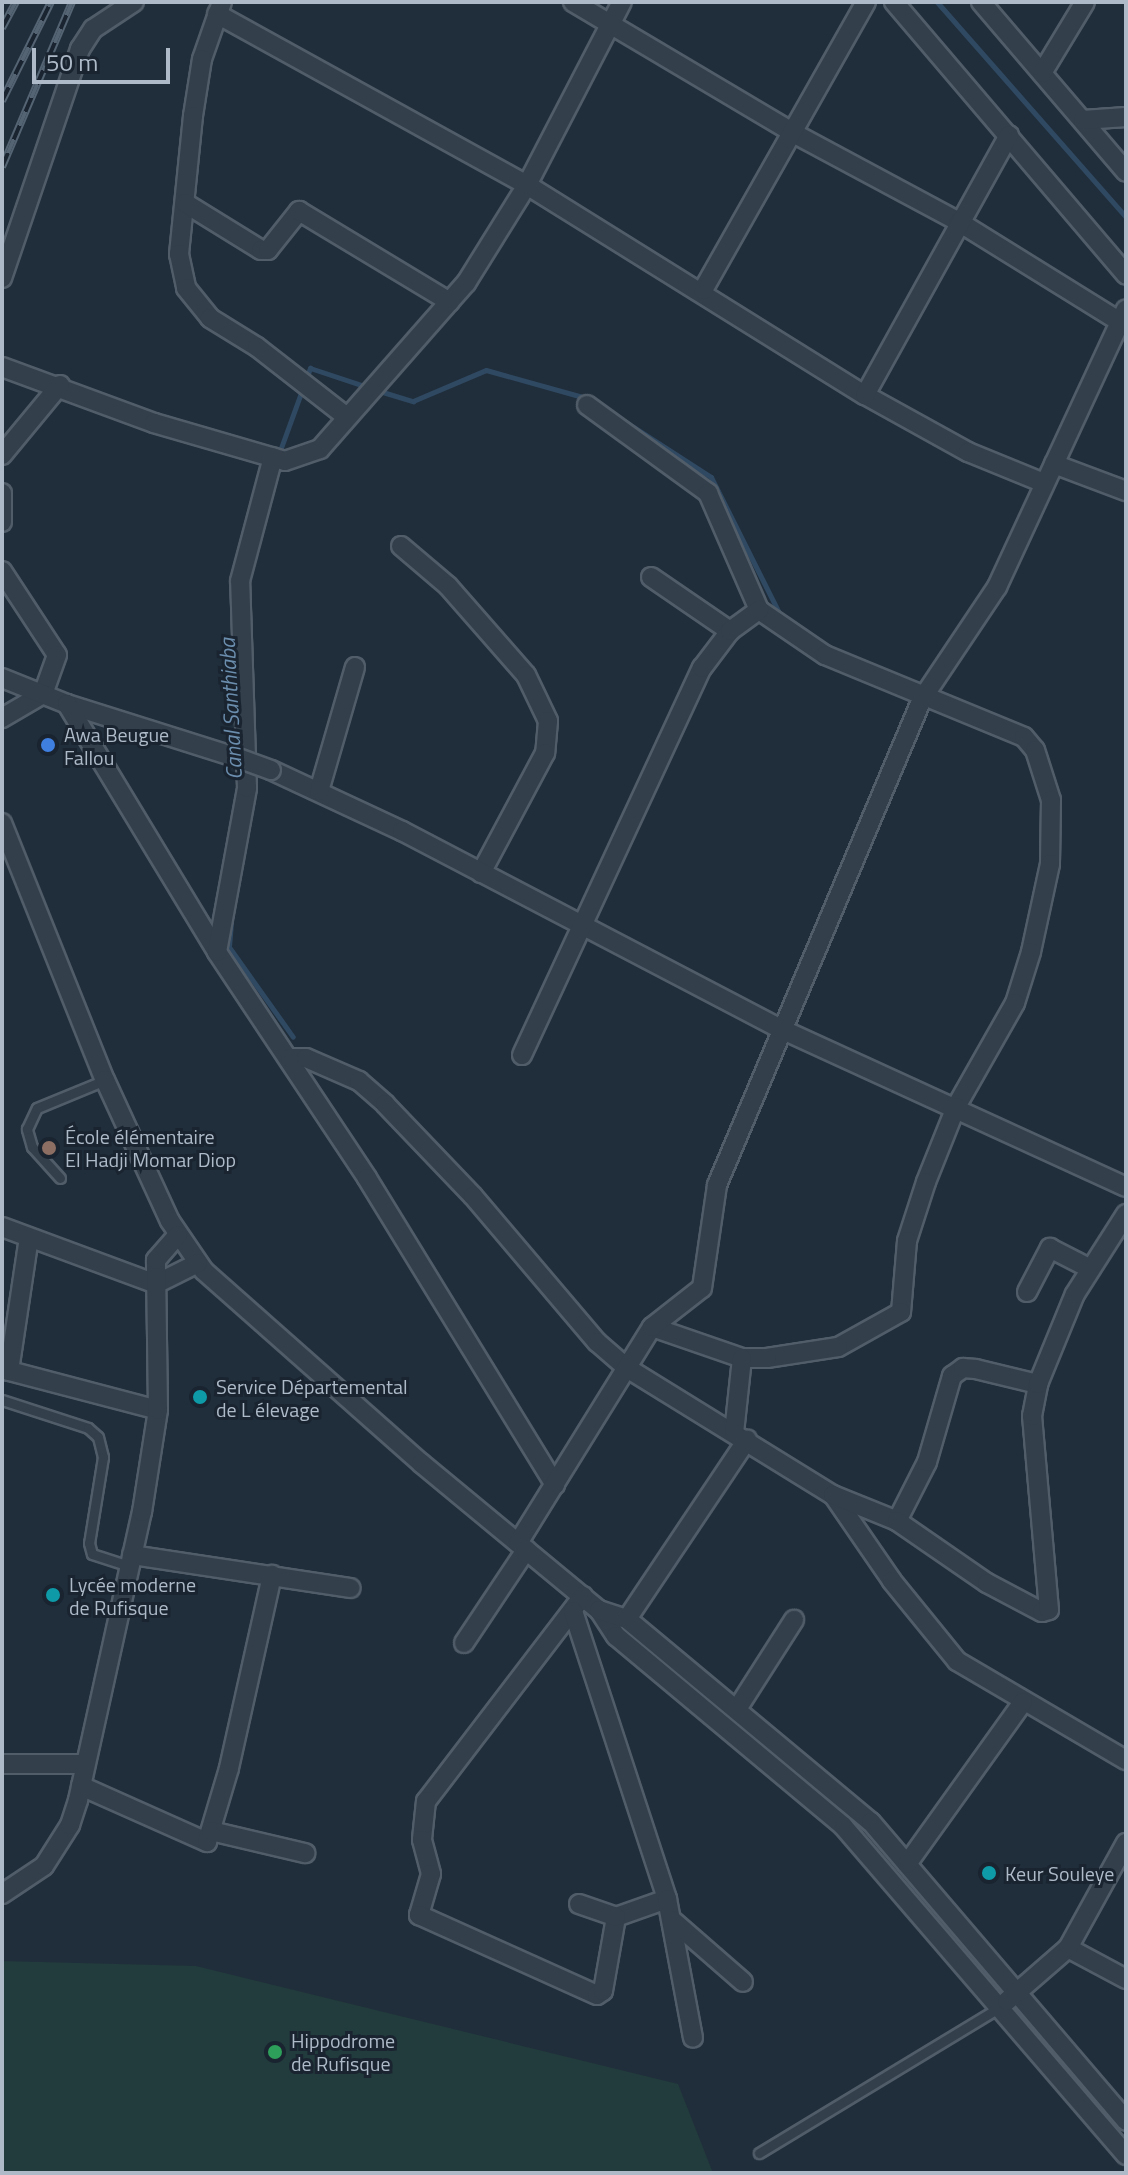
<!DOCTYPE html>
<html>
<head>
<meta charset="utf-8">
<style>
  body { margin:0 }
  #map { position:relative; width:1128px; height:2175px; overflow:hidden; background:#202e3b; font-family:"Titillium Web",sans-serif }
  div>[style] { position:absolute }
  .green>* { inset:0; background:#223b3c }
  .stream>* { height:5px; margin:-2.5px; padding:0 2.5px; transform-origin:2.5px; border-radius:2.5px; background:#304962 }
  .roads { filter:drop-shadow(2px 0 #515d69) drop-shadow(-2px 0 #515d69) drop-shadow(0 2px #515d69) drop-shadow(0 -2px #515d69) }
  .service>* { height:9px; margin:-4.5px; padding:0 4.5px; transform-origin:4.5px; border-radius:4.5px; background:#333f4b }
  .minor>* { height:18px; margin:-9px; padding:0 9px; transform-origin:9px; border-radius:9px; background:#333f4b }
  .rail>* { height:8px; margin-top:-4px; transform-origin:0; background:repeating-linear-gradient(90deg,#192430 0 15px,#556473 0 30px); box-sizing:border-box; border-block:2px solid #556473 }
  .bridges { filter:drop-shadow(2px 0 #515d69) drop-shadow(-2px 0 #515d69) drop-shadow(0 2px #515d69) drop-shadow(0 -2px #515d69) }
  .minor-bridge>* { height:18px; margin:-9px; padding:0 9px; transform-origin:9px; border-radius:9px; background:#333f4b }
  .dots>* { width:22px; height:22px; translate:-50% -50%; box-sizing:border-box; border:4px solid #192430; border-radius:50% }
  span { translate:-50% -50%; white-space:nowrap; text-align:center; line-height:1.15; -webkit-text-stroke:6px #192430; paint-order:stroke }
  .poi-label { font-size:20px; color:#aebac8 }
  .left { translate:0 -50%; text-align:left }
  .water-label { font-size:22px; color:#6c8eae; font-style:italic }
  .frame { position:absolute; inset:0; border:4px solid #aebac8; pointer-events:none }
  .scale { position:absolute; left:32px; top:48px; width:138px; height:36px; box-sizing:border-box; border:4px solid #aebac8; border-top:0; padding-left:10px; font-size:24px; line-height:28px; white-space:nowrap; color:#aebac8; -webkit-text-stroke:6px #192430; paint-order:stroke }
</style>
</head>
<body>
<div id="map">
  <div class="green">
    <i style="clip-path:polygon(2px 1961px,196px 1966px,678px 2084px,713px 2173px,2px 2173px)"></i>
  </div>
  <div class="stream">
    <i style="left:937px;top:2px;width:286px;rotate:48.7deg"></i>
    <i style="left:376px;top:390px;width:39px;rotate:17deg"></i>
    <i style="left:413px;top:401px;width:79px;rotate:-23deg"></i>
    <i style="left:486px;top:370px;width:104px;rotate:15.6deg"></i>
    <i style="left:612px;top:413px;width:118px;rotate:32.9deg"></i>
    <i style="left:711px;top:477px;width:152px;rotate:63.4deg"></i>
    <i style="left:278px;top:456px;width:94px;rotate:-70deg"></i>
    <i style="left:310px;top:368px;width:60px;rotate:18.4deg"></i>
    <i style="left:231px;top:923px;width:24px;rotate:95deg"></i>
    <i style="left:229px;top:947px;width:110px;rotate:54.6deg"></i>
  </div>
  <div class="roads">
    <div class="service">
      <i style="left:60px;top:1178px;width:42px;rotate:-132.1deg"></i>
      <i style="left:32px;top:1147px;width:19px;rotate:-106deg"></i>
      <i style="left:27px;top:1129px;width:23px;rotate:-65deg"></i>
      <i style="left:37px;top:1108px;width:74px;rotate:-22.4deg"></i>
      <i style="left:2px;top:1400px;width:90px;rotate:18deg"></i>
      <i style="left:88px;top:1428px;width:13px;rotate:42deg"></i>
      <i style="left:98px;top:1437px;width:21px;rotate:76deg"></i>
      <i style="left:103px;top:1457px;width:87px;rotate:99.2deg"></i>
      <i style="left:89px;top:1543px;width:11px;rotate:75deg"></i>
      <i style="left:92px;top:1554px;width:39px;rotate:18deg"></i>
      <i style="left:759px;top:2153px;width:280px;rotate:-31.2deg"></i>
    </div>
    <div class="minor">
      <i style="left:222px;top:2px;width:60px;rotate:109.3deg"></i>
      <i style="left:202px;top:59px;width:58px;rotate:99deg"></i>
      <i style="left:193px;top:116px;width:139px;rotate:95.8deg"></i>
      <i style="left:179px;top:254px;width:35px;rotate:78deg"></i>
      <i style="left:186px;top:288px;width:38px;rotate:51deg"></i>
      <i style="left:210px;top:318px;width:55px;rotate:31.7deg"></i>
      <i style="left:257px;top:347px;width:114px;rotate:37.9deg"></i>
      <i style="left:573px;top:2px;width:258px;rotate:30.7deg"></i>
      <i style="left:795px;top:134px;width:186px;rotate:28.2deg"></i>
      <i style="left:959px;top:222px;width:190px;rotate:31.8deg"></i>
      <i style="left:894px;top:2px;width:358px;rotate:49.6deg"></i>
      <i style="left:981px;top:2px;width:223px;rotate:49.5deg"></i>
      <i style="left:217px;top:14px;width:354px;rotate:28.9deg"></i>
      <i style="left:527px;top:185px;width:398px;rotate:31.9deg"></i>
      <i style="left:865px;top:395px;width:118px;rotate:29deg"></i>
      <i style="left:968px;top:452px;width:82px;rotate:22.2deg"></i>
      <i style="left:1042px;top:73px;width:83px;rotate:-58.8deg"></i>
      <i style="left:1083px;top:120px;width:43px;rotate:-4deg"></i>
      <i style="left:185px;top:203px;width:89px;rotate:31.7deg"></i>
      <i style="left:261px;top:250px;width:7px"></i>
      <i style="left:268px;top:250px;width:50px;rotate:-51.5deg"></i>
      <i style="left:299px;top:211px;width:176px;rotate:31.1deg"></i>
      <i style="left:2px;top:278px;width:242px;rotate:-71.2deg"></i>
      <i style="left:80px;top:49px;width:24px;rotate:-57deg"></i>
      <i style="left:93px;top:29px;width:49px;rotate:-33.4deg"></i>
      <i style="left:703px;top:290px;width:331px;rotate:-60.5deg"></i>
      <i style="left:2px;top:367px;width:162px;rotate:20.2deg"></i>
      <i style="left:154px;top:423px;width:136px;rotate:16.2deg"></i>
      <i style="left:285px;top:461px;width:37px;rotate:-19deg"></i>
      <i style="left:320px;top:449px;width:221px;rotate:-48.7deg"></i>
      <i style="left:466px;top:283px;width:115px;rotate:-58.1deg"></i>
      <i style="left:527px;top:185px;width:206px;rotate:-62.6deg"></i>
      <i style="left:865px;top:395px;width:297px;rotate:-61deg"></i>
      <i style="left:587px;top:405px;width:150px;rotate:36deg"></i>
      <i style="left:708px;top:493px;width:128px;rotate:66.4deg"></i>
      <i style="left:759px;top:610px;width:80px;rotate:34.3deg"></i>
      <i style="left:825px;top:655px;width:215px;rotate:22.4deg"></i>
      <i style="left:1024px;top:737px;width:17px;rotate:50deg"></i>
      <i style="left:1035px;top:750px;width:52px;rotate:72.3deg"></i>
      <i style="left:1051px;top:800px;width:64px;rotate:90.9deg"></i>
      <i style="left:1050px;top:864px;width:90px;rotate:102.2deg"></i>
      <i style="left:1031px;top:952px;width:53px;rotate:107.4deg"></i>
      <i style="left:1015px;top:1003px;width:120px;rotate:119.6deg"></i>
      <i style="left:956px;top:1107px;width:81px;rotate:111.8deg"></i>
      <i style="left:926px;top:1182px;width:62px;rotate:107.9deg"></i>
      <i style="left:907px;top:1241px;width:71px;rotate:94.8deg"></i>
      <i style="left:901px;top:1312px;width:72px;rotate:150.9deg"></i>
      <i style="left:838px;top:1347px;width:72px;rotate:171.2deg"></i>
      <i style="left:767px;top:1358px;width:25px;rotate:180deg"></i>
      <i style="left:742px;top:1358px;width:95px;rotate:-161deg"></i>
      <i style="left:2px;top:455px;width:91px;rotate:-50.4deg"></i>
      <i style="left:1054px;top:464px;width:77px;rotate:20.6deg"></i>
      <i style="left:2px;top:493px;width:29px;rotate:90deg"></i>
      <i style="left:401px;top:546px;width:62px;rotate:40.4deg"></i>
      <i style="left:448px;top:586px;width:118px;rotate:48.8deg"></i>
      <i style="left:526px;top:675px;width:51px;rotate:64.4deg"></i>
      <i style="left:548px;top:721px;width:32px;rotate:95deg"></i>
      <i style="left:545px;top:753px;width:136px;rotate:118.1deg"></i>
      <i style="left:2px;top:571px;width:100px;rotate:56.8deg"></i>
      <i style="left:57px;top:655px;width:41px;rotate:109.7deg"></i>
      <i style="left:43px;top:694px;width:48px;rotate:149.7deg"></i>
      <i style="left:651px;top:577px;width:96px;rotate:34.4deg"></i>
      <i style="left:2px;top:678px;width:70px;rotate:21.8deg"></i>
      <i style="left:67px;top:704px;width:179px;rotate:17.5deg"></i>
      <i style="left:67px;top:704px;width:290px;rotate:58.8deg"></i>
      <i style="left:217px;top:952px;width:271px;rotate:56.4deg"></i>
      <i style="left:367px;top:1178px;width:360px;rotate:58.5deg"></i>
      <i style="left:271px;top:770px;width:145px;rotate:25deg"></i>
      <i style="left:402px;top:831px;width:428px;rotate:27.6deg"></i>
      <i style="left:781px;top:1029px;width:379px;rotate:24.6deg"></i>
      <i style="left:319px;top:791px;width:129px;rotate:-73.8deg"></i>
      <i style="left:2px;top:823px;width:277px;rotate:68.2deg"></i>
      <i style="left:105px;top:1080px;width:155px;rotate:65.3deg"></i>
      <i style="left:170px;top:1221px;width:60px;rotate:55.8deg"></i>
      <i style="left:204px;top:1271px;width:290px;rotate:41.5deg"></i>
      <i style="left:421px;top:1463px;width:231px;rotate:39.6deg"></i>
      <i style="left:599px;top:1610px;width:31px;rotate:57deg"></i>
      <i style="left:616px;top:1636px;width:296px;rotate:39.9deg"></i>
      <i style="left:843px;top:1826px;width:434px;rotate:49.3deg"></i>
      <i style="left:217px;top:952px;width:167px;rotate:-79.6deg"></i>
      <i style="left:247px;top:788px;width:207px;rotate:-91.9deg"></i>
      <i style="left:240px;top:581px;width:128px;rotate:-75.1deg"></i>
      <i style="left:522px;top:1055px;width:427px;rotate:-65.1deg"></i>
      <i style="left:702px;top:668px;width:46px;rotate:-52.9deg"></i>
      <i style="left:730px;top:631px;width:36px;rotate:-36deg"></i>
      <i style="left:290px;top:1058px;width:16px"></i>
      <i style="left:306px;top:1058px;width:58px;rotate:23.5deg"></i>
      <i style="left:359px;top:1081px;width:35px;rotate:41deg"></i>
      <i style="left:385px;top:1104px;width:127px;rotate:46.3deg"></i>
      <i style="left:473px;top:1196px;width:192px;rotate:49.7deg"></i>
      <i style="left:597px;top:1342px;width:40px;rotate:41deg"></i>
      <i style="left:627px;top:1368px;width:242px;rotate:31.7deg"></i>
      <i style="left:833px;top:1495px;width:104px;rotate:55.5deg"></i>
      <i style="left:892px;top:1581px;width:103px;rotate:50.9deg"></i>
      <i style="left:957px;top:1661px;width:196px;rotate:30.4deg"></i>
      <i style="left:2px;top:1227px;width:164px;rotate:20.3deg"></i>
      <i style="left:156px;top:1284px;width:47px;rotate:-26.6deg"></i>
      <i style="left:1027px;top:1292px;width:50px;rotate:-62.4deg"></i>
      <i style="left:1050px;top:1248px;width:44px;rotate:27.1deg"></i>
      <i style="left:2px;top:1369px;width:161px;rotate:14.7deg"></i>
      <i style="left:9px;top:1371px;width:135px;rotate:-81.5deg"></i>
      <i style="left:734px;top:1433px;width:75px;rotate:-83.9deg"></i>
      <i style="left:833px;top:1495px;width:69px;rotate:22.1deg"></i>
      <i style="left:897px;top:1521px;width:66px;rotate:-63deg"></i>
      <i style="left:927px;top:1462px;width:90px;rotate:-73.8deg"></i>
      <i style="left:952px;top:1376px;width:14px;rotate:-36deg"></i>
      <i style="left:963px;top:1368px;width:13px;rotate:4deg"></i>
      <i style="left:976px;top:1369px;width:64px;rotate:13.6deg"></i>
      <i style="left:897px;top:1521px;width:109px;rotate:34.6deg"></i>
      <i style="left:987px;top:1583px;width:62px;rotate:27.8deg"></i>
      <i style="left:1042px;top:1612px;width:7px;rotate:-16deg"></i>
      <i style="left:1049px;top:1610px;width:195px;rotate:-95deg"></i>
      <i style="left:1032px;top:1416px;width:33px;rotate:-79deg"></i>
      <i style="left:1038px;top:1384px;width:97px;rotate:-67.7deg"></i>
      <i style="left:1075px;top:1294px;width:95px;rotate:-57.5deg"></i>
      <i style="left:518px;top:1543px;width:254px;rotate:-58.2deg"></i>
      <i style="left:652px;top:1327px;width:63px;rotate:-38deg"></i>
      <i style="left:702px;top:1288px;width:104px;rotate:-81.7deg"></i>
      <i style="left:717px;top:1185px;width:527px;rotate:-67.13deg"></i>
      <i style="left:922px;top:699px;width:135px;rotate:-56.2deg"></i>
      <i style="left:997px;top:587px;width:306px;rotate:-65.1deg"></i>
      <i style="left:132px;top:1555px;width:221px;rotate:8.6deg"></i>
      <i style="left:583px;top:1596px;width:258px;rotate:127.4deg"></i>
      <i style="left:426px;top:1801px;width:39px;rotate:96deg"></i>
      <i style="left:422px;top:1840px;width:35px;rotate:75deg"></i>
      <i style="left:431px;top:1874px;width:43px;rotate:106.3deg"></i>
      <i style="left:419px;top:1915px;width:195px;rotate:24.2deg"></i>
      <i style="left:597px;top:1995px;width:7px;rotate:-34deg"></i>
      <i style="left:603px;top:1991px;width:75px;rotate:-80deg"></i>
      <i style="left:616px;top:1917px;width:54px;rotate:-19.4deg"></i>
      <i style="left:599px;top:1610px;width:29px;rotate:18deg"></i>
      <i style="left:627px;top:1619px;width:317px;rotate:39.8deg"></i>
      <i style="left:871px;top:1822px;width:393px;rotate:49.5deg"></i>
      <i style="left:573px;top:1611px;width:303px;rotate:71.9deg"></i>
      <i style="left:667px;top:1899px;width:141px;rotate:79.4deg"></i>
      <i style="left:627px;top:1619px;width:216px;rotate:-56.2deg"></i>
      <i style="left:464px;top:1643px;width:112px;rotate:-56.3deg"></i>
      <i style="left:737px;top:1709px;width:106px;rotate:-57.4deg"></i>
      <i style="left:2px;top:1764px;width:83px"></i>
      <i style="left:81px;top:1786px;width:138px;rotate:24deg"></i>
      <i style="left:207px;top:1842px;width:77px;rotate:-73.4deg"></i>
      <i style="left:229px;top:1768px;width:198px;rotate:-77.4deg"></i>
      <i style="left:211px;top:1831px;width:97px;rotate:13.2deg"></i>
      <i style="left:907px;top:1864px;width:199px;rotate:-54.4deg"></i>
      <i style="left:2px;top:1894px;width:50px;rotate:-33.7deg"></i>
      <i style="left:44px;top:1866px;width:49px;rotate:-57.6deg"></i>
      <i style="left:70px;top:1825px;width:26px;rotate:-72deg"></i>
      <i style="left:78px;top:1800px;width:295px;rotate:-77.5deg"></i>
      <i style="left:142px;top:1512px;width:103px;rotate:-81.1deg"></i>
      <i style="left:158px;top:1410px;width:150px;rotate:-90.8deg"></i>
      <i style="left:156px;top:1260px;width:33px;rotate:-49deg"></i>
      <i style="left:579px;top:1904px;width:39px;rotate:19deg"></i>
      <i style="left:672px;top:1920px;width:94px;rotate:41.1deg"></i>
      <i style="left:1068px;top:1948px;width:66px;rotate:28.1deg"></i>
      <i style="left:1007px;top:2001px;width:81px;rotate:-41deg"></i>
      <i style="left:1068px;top:1948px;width:120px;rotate:-61.1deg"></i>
    </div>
  </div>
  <div class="rail">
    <i style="left:2px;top:28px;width:30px;rotate:-62deg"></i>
    <i style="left:2px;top:101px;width:110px;rotate:-63.7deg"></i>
    <i style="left:2px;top:167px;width:179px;rotate:-67deg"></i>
  </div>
  <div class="bridges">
    <div class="minor-bridge">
      <i style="left:238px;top:758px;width:35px;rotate:20deg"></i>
    </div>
  </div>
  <div class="dots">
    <i style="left:48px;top:745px;background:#3f7fe0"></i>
    <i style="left:49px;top:1148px;background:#8d6e63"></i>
    <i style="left:200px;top:1397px;background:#0f9aa8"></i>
    <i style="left:53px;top:1595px;background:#0f9aa8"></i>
    <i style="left:989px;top:1873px;background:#0f9aa8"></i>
    <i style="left:275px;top:2052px;background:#2e9e5b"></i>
  </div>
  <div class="poi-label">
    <span class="left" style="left:64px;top:746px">Awa Beugue<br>Fallou</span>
    <span class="left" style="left:65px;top:1148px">École élémentaire<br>El Hadji Momar Diop</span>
    <span class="left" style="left:216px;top:1398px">Service Départemental<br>de L élevage</span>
    <span class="left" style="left:69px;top:1596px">Lycée moderne<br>de Rufisque</span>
    <span class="left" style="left:1005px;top:1873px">Keur Souleye</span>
    <span class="left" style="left:291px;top:2052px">Hippodrome<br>de Rufisque</span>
  </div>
  <div class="water-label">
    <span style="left:231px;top:709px;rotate:-93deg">Canal Santhiaba</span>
  </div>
  <div class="frame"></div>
  <div class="scale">50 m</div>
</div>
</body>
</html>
